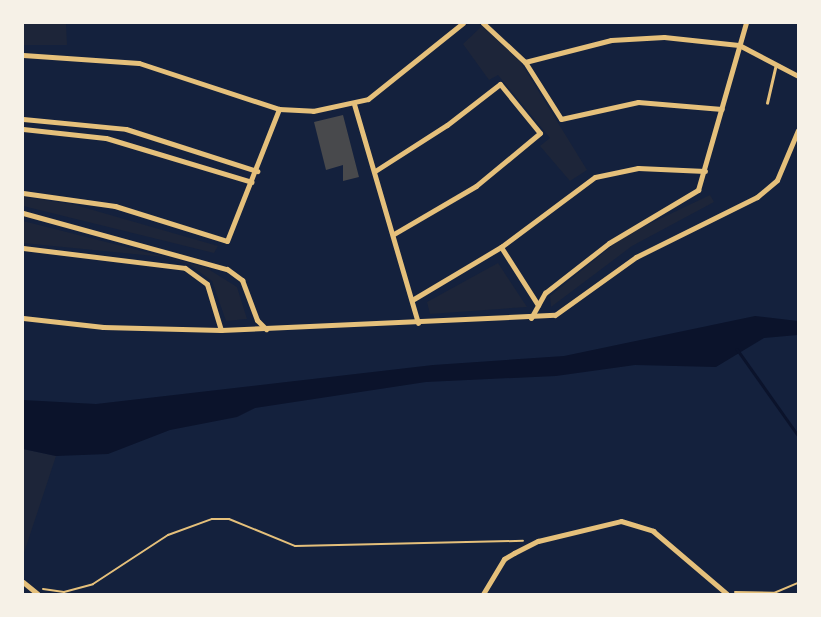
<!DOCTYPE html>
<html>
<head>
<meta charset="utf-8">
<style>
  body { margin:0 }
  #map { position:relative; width:821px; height:617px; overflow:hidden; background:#14213d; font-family:"Roboto Condensed",sans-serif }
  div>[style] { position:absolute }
  .green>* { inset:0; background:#1d2539 }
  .water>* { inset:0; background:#0b132b }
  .stream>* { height:2.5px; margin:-1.25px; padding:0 1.25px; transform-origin:1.25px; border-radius:1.25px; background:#0b132b }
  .building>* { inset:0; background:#48494c }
  .path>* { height:2px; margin:-1px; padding:0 1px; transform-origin:1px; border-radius:1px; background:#e5c07b }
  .service>* { height:2.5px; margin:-1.25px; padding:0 1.25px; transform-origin:1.25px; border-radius:1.25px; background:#e5c07b }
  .minor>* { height:5px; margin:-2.5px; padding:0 2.5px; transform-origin:2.5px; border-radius:2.5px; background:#e5c07b }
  span { translate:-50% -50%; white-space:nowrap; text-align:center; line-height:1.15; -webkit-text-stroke:5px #f6f1e7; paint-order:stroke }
  .frame { position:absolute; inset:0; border:24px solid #f6f1e7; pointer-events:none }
</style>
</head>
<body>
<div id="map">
  <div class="green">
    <i style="clip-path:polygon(23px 23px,66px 23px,67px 45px,23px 45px)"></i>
    <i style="clip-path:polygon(482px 26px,520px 61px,587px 170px,570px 181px,540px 146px,550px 138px,498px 75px,489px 80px,463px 44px)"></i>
    <i style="clip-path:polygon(710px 195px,714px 202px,632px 246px,551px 307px,550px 296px,624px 236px)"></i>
    <i style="clip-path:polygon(23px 197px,72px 204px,218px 246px,214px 253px,23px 206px)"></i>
    <i style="clip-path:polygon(23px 221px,205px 267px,237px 287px,247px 319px,226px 321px,212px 281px,190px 265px,164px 257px,23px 243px)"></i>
    <i style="clip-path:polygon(498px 263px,527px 307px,430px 314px,427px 302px)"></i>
    <i style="clip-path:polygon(23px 449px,56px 456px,23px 556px)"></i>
  </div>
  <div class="water">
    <i style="clip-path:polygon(755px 316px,798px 321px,798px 335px,764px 338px,716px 367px,635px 365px,556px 376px,426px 382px,255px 408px,237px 417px,170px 430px,108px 454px,56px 456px,23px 449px,23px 400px,96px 404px,433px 365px,564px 356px)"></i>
  </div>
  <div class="stream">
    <i style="left:737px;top:349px;width:105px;rotate:54.7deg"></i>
  </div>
  <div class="building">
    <i style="clip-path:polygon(343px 115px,359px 177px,343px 181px,343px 165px,326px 170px,314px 122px)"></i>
  </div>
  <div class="path">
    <i style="left:43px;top:589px;width:21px;rotate:8deg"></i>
    <i style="left:64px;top:592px;width:30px;rotate:-15deg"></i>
    <i style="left:93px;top:584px;width:90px;rotate:-33.2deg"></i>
    <i style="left:168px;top:535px;width:47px;rotate:-20deg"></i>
    <i style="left:212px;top:519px;width:17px"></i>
    <i style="left:229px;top:519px;width:71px;rotate:22.2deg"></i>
    <i style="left:295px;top:546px;width:228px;rotate:-1.3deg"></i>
    <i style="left:735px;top:592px;width:39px;rotate:1deg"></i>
    <i style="left:774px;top:593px;width:26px;rotate:-23deg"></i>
  </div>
  <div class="service">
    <i style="left:767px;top:103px;width:39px;rotate:-77deg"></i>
  </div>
  <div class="minor">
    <i style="left:483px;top:23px;width:57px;rotate:42.9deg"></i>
    <i style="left:525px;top:62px;width:67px;rotate:57.7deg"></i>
    <i style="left:561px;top:119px;width:79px;rotate:-12.4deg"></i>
    <i style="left:638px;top:102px;width:84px;rotate:4.8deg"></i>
    <i style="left:23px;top:55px;width:116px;rotate:3.9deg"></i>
    <i style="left:139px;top:63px;width:147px;rotate:18.2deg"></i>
    <i style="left:279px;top:109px;width:34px;rotate:3deg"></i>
    <i style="left:313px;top:111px;width:56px;rotate:-12.3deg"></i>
    <i style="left:368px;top:99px;width:122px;rotate:-38.7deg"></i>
    <i style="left:525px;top:62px;width:89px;rotate:-14.3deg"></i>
    <i style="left:611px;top:40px;width:53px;rotate:-3.2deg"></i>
    <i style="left:664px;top:37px;width:75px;rotate:6.1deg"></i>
    <i style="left:739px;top:45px;width:67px;rotate:27.7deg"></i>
    <i style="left:354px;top:104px;width:228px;rotate:73.7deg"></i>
    <i style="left:23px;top:119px;width:103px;rotate:5.5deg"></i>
    <i style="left:126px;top:129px;width:138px;rotate:17.8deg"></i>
    <i style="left:23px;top:129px;width:83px;rotate:6.2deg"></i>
    <i style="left:106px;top:138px;width:152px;rotate:16.8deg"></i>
    <i style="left:375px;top:171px;width:85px;rotate:-32.6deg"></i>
    <i style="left:447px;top:125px;width:67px;rotate:-37.7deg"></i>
    <i style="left:500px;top:84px;width:63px;rotate:50.8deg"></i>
    <i style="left:540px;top:133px;width:83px;rotate:140.4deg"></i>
    <i style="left:476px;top:186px;width:95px;rotate:149.7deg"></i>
    <i style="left:23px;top:193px;width:93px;rotate:8deg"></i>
    <i style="left:115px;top:206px;width:117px;rotate:17.4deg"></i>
    <i style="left:227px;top:241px;width:142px;rotate:-68.5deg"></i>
    <i style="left:23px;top:213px;width:212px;rotate:15.4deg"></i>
    <i style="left:227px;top:269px;width:19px;rotate:36deg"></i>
    <i style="left:242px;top:280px;width:43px;rotate:69.4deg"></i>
    <i style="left:257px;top:320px;width:13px;rotate:45deg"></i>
    <i style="left:501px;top:247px;width:69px;rotate:57.5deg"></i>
    <i style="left:23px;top:248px;width:163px;rotate:7deg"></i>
    <i style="left:185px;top:268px;width:27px;rotate:36deg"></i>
    <i style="left:207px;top:284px;width:48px;rotate:73.1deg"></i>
    <i style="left:412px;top:300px;width:104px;rotate:-30.8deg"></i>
    <i style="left:501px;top:247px;width:117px;rotate:-36.7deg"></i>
    <i style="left:595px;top:177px;width:44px;rotate:-11.8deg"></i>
    <i style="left:638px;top:168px;width:67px;rotate:2.6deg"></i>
    <i style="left:23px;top:318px;width:81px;rotate:6.4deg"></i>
    <i style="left:103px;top:327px;width:118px;rotate:1.5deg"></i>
    <i style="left:221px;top:330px;width:334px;rotate:-2.6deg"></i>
    <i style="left:555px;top:315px;width:100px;rotate:-35.6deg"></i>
    <i style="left:636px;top:257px;width:135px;rotate:-26.4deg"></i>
    <i style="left:757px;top:197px;width:26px;rotate:-40deg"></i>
    <i style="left:777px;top:180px;width:54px;rotate:-67.2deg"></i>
    <i style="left:531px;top:318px;width:29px;rotate:-61deg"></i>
    <i style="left:545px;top:293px;width:81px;rotate:-38deg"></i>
    <i style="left:609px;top:243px;width:104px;rotate:-30.8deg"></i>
    <i style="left:698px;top:190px;width:174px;rotate:-74deg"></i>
    <i style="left:23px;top:582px;width:19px;rotate:39deg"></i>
    <i style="left:483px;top:594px;width:41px;rotate:-59deg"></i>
    <i style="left:504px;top:559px;width:12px;rotate:-31deg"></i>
    <i style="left:514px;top:553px;width:27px;rotate:-27deg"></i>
    <i style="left:538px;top:541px;width:85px;rotate:-13.5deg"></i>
    <i style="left:621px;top:521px;width:34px;rotate:17deg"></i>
    <i style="left:653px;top:531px;width:97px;rotate:40.4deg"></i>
  </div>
  <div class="frame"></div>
</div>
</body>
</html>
